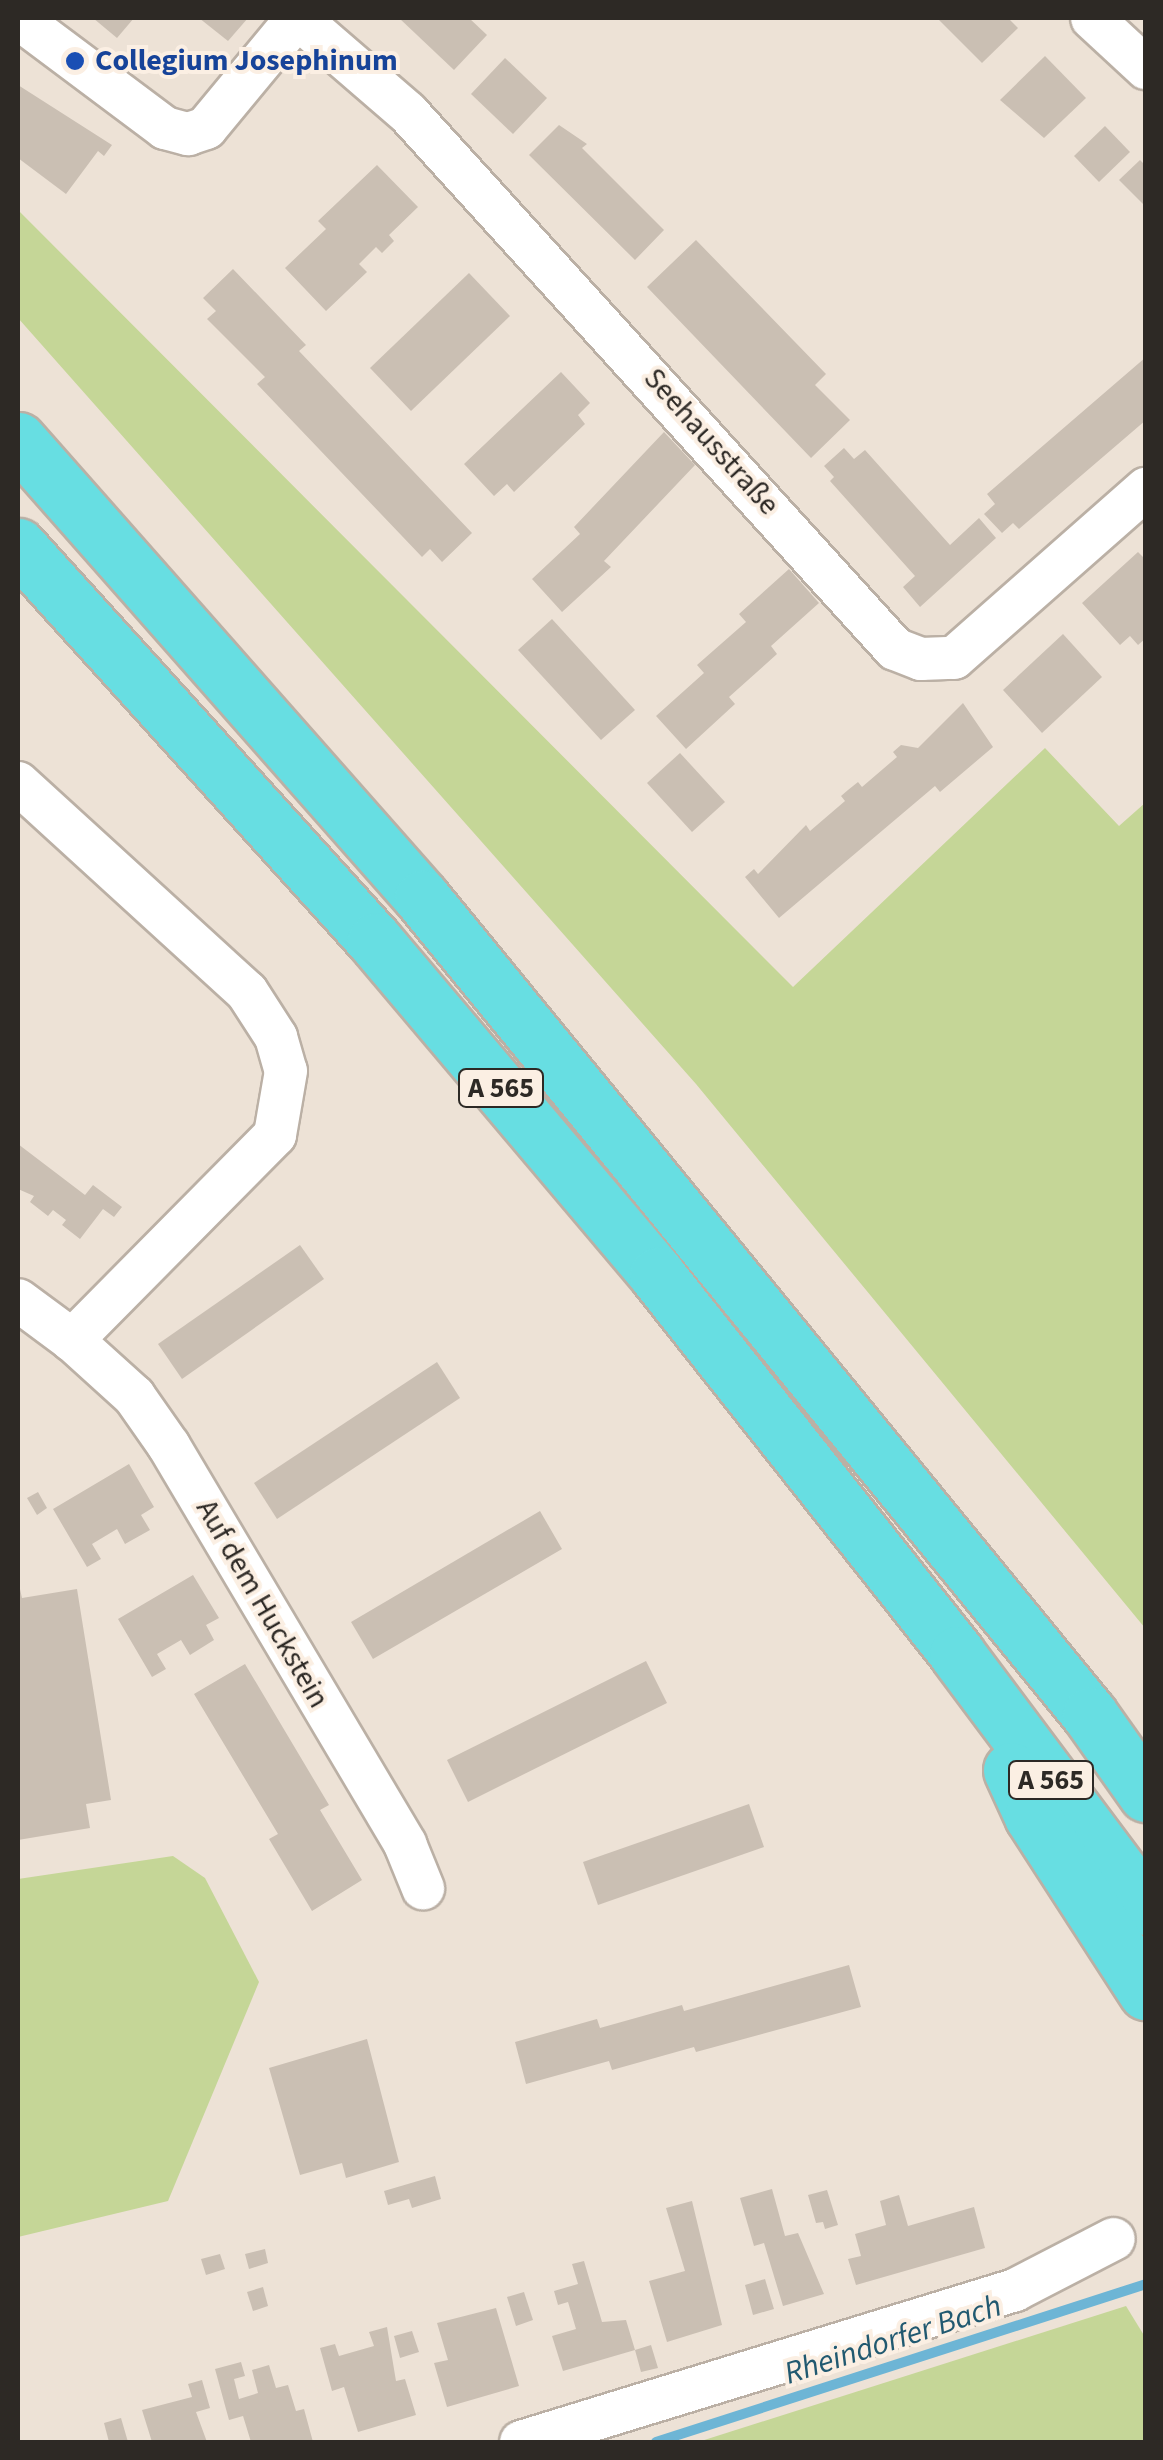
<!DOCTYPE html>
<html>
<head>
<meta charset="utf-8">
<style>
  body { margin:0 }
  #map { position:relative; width:1163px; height:2460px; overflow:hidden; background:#ede2d6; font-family:"Source Sans 3",sans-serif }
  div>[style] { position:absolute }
  .green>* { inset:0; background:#c5d697 }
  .stream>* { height:10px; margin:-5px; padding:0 5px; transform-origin:5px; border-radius:5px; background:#6db5d5 }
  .building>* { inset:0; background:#cabfb3 }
  .roads { filter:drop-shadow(2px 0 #bbb0a5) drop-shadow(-2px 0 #bbb0a5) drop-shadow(0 2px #bbb0a5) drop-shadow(0 -2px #bbb0a5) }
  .minor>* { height:42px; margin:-21px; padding:0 21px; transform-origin:21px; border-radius:21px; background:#fff }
  .highway>* { height:55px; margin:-27.5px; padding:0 27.5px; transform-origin:27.5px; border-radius:27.5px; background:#67dee2 }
  .dots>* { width:28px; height:28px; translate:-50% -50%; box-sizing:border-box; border:5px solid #fbefe3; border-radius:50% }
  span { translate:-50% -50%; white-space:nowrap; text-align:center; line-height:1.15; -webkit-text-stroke:8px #fbefe3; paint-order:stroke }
  .shield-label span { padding:2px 8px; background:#fbefe3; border:2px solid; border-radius:8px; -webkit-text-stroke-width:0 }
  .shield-label { font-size:28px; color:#2d2925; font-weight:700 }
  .transit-label { font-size:30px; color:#164399; font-weight:700 }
  .left { translate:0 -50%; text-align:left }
  .street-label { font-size:30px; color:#2d2925 }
  .water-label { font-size:32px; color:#215970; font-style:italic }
  .frame { position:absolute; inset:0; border:20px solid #2d2925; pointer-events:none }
</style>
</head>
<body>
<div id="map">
  <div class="green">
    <i style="clip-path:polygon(18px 210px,793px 987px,1045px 748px,1119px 826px,1145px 803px,1145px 1628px,696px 1084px,18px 318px)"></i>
    <i style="clip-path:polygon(173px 1856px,205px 1878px,259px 1982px,168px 2201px,18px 2237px,18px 1879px)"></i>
    <i style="clip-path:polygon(1126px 2306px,1145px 2337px,1145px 2442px,698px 2442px)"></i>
  </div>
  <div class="stream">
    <i style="left:656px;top:2442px;width:515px;rotate:-17.87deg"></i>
  </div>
  <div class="building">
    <i style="clip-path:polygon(93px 18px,134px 18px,117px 38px)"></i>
    <i style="clip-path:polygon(199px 18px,248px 18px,228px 41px)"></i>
    <i style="clip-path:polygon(399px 18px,469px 18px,487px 35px,454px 70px)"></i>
    <i style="clip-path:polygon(937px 18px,1008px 18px,1018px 28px,982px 63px)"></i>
    <i style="clip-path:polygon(1045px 56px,1086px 98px,1044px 138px,1000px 100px)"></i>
    <i style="clip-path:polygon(505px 58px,547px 98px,513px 134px,471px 94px)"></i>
    <i style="clip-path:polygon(18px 85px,112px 145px,104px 156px,98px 151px,66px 194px,18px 158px)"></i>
    <i style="clip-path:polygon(559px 125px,587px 144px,582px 148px,664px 230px,635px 260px,529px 155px)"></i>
    <i style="clip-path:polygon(1105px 126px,1130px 152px,1099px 182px,1074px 156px)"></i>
    <i style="clip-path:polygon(1140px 160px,1146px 166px,1146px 207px,1119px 180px)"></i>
    <i style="clip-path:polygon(377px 165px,418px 207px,389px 235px,394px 241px,382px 253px,376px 247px,359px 264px,367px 272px,326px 311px,285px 268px,326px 229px,318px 221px)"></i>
    <i style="clip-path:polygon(696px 240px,826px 374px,815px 385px,850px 420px,811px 458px,647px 287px)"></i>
    <i style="clip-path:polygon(233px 269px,306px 345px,299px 351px,472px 533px,442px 562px,430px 549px,422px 557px,257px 384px,265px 377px,207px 319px,216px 311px,203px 298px)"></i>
    <i style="clip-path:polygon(469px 273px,510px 316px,411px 411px,370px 368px)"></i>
    <i style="clip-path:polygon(1146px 357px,1146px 420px,1019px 529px,1013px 523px,1002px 533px,984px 514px,995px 504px,987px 494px)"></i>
    <i style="clip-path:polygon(561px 372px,590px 403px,578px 415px,585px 424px,514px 492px,507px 484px,494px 496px,464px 464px)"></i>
    <i style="clip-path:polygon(664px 432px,695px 465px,604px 561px,611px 567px,562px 612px,532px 579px,580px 534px,574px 527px)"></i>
    <i style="clip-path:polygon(844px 448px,854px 459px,865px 450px,950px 545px,979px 518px,996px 538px,920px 607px,903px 587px,915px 576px,830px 481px,834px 477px,824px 466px)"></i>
    <i style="clip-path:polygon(1138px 552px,1146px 560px,1146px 638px,1138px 645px,1130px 636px,1120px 645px,1082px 603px)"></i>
    <i style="clip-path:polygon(789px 569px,819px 603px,771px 646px,777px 654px,729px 697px,735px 704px,686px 749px,656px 716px,704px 673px,697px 665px,746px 622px,739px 614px)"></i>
    <i style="clip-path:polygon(552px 619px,635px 710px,601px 740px,518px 650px)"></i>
    <i style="clip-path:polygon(1063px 634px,1102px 677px,1042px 733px,1003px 690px)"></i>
    <i style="clip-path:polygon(963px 703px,993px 747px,940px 792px,935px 786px,779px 918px,745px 877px,754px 869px,758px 874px,806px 825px,810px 831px,845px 801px,841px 796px,848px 790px,858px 782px,862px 787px,897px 757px,893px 752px,901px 745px,918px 748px)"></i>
    <i style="clip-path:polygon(680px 753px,725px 802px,692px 832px,647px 783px)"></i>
    <i style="clip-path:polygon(18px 1144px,85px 1195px,93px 1185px,122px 1207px,114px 1217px,103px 1209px,80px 1239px,62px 1225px,66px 1220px,53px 1210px,48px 1216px,30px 1202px,34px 1196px,18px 1189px)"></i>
    <i style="clip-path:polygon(300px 1245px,324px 1279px,182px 1379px,158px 1344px)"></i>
    <i style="clip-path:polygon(437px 1362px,460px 1398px,277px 1519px,254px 1483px)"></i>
    <i style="clip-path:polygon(129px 1464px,154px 1507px,141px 1515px,150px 1530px,125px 1544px,117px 1529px,92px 1544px,101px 1559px,87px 1567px,53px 1509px)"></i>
    <i style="clip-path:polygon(38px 1492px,47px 1508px,37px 1515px,27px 1498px)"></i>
    <i style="clip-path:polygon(540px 1511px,562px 1549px,373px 1659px,351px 1622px)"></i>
    <i style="clip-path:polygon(193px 1575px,219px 1618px,206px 1625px,214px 1640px,190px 1655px,181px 1640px,157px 1654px,166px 1669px,152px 1677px,118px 1619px)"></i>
    <i style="clip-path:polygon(18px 1580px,22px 1598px,77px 1589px,111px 1800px,86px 1804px,90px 1828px,18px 1840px)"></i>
    <i style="clip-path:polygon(646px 1661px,667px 1703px,468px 1802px,447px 1760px)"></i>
    <i style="clip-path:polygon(245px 1664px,329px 1805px,320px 1810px,362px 1880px,312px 1911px,269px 1839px,278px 1834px,194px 1694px)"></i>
    <i style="clip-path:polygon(749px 1804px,764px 1847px,598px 1905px,583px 1862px)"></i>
    <i style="clip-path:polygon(849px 1965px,861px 2007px,696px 2052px,694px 2047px,612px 2070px,609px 2061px,526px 2084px,515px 2042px,597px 2019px,600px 2028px,682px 2005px,684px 2011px)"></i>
    <i style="clip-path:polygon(367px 2039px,399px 2162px,346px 2178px,342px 2163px,300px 2175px,269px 2068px)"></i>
    <i style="clip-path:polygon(435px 2176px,441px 2199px,412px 2208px,409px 2199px,388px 2205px,384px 2191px)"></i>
    <i style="clip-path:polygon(772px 2189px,785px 2236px,798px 2233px,824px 2294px,783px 2306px,764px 2243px,754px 2246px,740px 2198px)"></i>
    <i style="clip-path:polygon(827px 2190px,838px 2225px,825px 2229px,823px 2222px,816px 2223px,808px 2195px)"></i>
    <i style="clip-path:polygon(899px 2195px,908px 2226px,974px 2207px,985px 2248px,856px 2285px,848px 2259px,861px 2256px,855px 2234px,886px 2225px,880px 2201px)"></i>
    <i style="clip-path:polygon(692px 2201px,722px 2325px,667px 2342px,649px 2281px,685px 2271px,666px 2208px)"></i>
    <i style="clip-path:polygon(265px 2249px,268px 2263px,249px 2269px,245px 2254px)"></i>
    <i style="clip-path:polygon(220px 2254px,225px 2269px,206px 2275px,201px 2259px)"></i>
    <i style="clip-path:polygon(584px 2261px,602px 2322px,626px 2320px,635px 2350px,651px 2345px,658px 2368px,641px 2372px,635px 2350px,563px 2371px,552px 2336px,576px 2329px,568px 2302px,558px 2305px,554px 2291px,578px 2284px,572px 2264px)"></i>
    <i style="clip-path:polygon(765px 2279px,774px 2309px,753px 2315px,745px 2285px)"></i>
    <i style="clip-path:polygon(263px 2287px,268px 2306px,253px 2311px,247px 2292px)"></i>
    <i style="clip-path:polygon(524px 2292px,533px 2320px,516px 2326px,507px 2297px)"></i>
    <i style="clip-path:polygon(496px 2308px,519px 2386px,447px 2407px,434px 2363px,448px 2360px,437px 2323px)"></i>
    <i style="clip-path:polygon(387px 2327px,396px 2381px,405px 2379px,416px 2415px,358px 2432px,344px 2387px,332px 2391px,320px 2348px,335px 2344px,339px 2356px,374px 2346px,369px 2332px)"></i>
    <i style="clip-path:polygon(412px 2331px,419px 2352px,400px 2358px,394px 2336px)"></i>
    <i style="clip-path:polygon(241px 2362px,245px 2376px,234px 2379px,239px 2399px,258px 2393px,252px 2370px,269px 2365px,276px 2388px,288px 2385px,296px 2411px,304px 2409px,313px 2442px,251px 2442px,243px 2416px,229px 2420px,215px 2369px)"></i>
    <i style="clip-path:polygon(202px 2380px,210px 2408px,196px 2412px,207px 2442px,152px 2442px,142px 2410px,192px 2397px,188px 2384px)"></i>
    <i style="clip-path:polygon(121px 2418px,128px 2442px,109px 2442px,104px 2423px)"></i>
  </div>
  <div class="roads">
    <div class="minor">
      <i style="left:18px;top:18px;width:184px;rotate:36.8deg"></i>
      <i style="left:165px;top:128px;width:24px;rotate:15deg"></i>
      <i style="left:188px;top:134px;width:19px;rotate:-18deg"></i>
      <i style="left:206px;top:128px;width:143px;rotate:-50.4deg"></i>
      <i style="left:298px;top:18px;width:145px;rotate:40.8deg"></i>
      <i style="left:408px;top:113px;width:724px;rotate:47.74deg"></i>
      <i style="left:895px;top:649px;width:28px;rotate:21deg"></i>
      <i style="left:921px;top:659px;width:33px;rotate:-2deg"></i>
      <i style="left:954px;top:658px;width:256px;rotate:-41.4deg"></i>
      <i style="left:1092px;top:18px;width:74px;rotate:42.8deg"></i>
      <i style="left:18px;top:783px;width:310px;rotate:42.4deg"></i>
      <i style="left:247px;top:992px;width:54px;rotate:57.2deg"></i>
      <i style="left:276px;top:1037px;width:35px;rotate:74deg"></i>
      <i style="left:286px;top:1071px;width:65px;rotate:99.8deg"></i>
      <i style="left:275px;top:1135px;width:289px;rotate:134.7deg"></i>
      <i style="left:72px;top:1340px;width:67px;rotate:-143.5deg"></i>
      <i style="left:72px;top:1340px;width:84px;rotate:42.1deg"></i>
      <i style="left:134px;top:1396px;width:61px;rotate:55deg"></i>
      <i style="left:169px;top:1446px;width:463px;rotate:59.3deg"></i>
      <i style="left:405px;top:1844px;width:48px;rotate:67.8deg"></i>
      <i style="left:521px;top:2442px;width:517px;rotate:-17.1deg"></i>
      <i style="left:1015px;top:2290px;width:111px;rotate:-27.3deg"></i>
    </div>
    <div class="highway">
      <i style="left:18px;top:440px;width:611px;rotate:48.58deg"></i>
      <i style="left:422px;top:898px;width:1055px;rotate:50.73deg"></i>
      <i style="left:1090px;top:1715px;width:97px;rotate:54.7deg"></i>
      <i style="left:18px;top:546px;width:532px;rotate:47.89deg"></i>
      <i style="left:375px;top:941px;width:437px;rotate:49.8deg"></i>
      <i style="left:657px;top:1275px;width:483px;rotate:51.6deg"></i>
      <i style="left:957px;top:1654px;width:316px;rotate:53.2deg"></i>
      <i style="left:1011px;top:1770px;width:51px;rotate:65.5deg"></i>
      <i style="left:1032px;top:1816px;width:210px;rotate:57.1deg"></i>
    </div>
  </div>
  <div class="dots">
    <i style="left:75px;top:61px;background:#1a4fb4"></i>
  </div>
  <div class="shield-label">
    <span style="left:501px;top:1088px">A 565</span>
    <span style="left:1051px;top:1780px">A 565</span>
  </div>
  <div class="transit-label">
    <span class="left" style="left:95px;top:61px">Collegium Josephinum</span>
  </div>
  <div class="street-label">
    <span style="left:711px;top:442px;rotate:48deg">Seehausstraße</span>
    <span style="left:262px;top:1604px;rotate:60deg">Auf dem Huckstein</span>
  </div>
  <div class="water-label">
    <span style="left:893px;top:2340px;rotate:-18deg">Rheindorfer Bach</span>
  </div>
  <div class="frame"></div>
</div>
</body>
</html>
